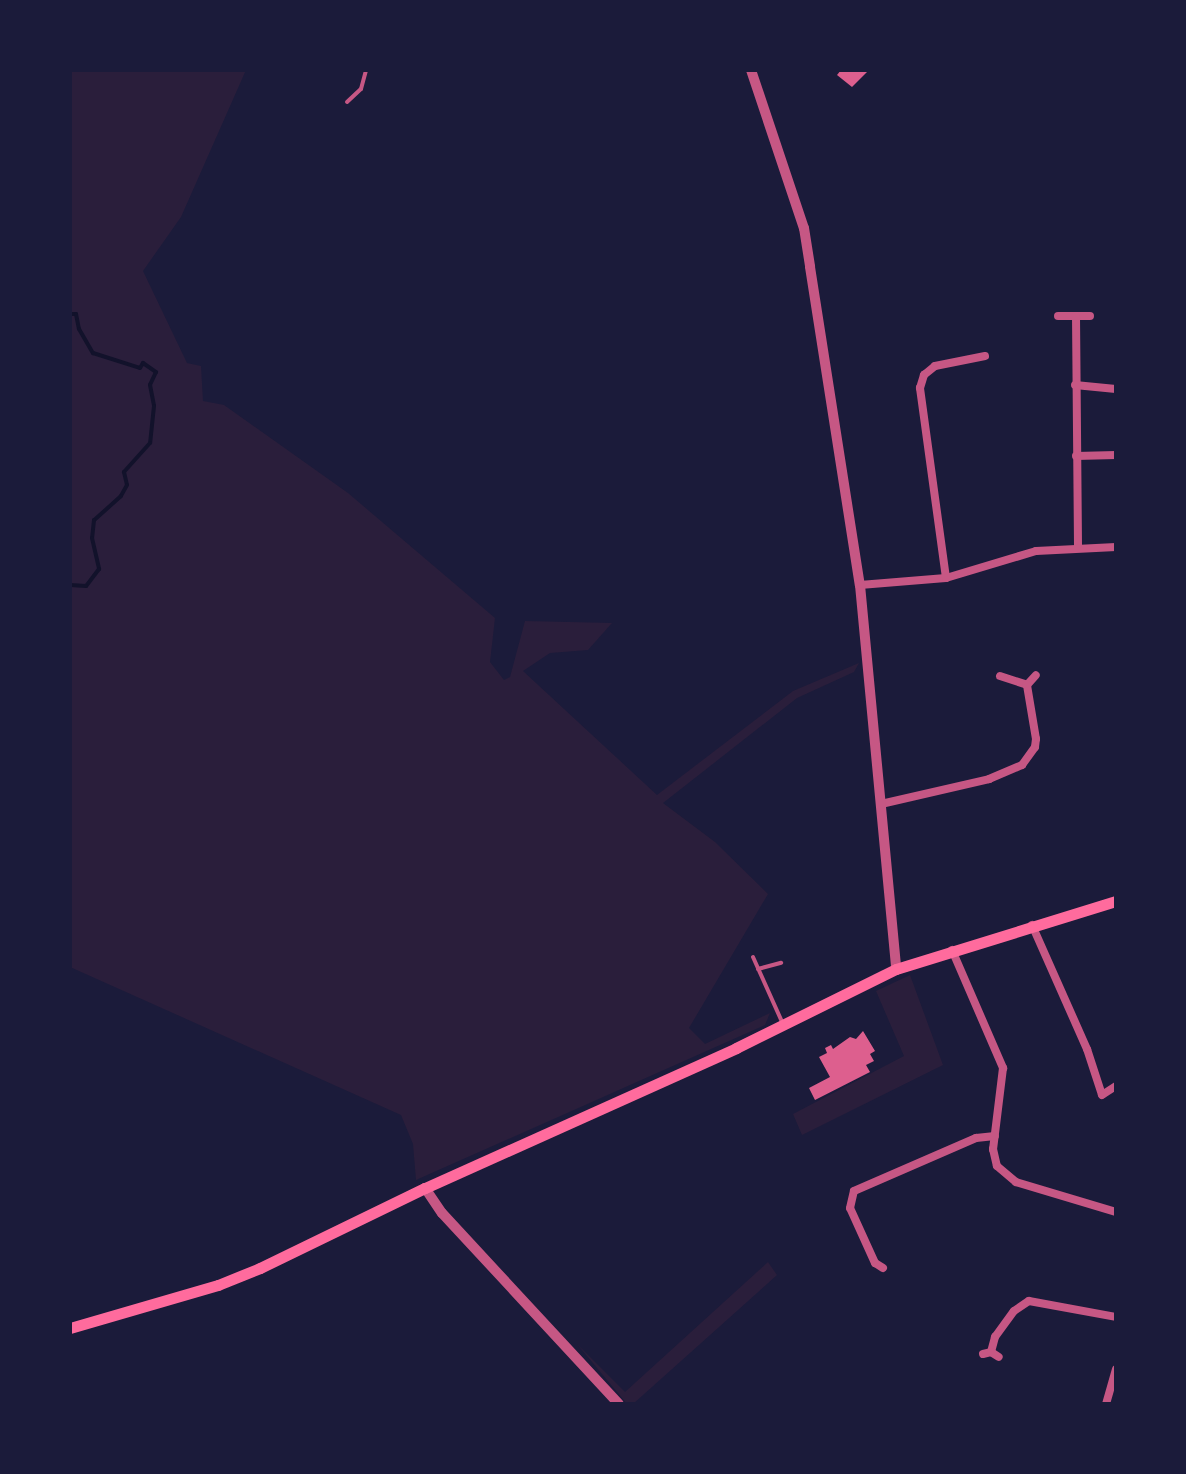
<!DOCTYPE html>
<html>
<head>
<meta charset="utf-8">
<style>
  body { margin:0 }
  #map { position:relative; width:1186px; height:1474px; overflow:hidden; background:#1b1b3a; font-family:"Nunito Sans",sans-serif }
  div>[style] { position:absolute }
  .green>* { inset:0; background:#2a1e3b }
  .stream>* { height:4px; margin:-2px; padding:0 2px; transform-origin:2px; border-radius:2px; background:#12122b }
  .building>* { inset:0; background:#dd5f8e }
  .service>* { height:4px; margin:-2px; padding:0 2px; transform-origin:2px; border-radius:2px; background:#c65784 }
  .minor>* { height:8px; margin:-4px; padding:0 4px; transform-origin:4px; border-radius:4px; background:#c65784 }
  .tertiary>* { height:10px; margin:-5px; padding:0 5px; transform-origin:5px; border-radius:5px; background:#c65784 }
  .secondary>* { height:11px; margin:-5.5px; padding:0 5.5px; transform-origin:5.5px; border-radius:5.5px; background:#ff6b9d }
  span { translate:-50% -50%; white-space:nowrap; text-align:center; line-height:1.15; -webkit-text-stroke:6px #1b1b3a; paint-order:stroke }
  .frame { position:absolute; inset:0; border:72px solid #1b1b3a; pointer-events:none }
</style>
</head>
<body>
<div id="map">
  <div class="green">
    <i style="clip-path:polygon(70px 70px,246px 70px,181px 217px,143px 271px,187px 363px,201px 366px,203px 401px,224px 405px,348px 493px,495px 618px,490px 662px,504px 680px,510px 677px,525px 621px,612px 623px,588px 650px,550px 653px,523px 671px,657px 795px,793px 691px,859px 663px,854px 672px,797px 698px,663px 803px,715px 842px,768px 894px,689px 1028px,705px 1044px,770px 1013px,765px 1025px,416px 1180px,413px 1144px,401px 1115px,70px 967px)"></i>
    <i style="clip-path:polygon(910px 975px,943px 1065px,802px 1135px,793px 1114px,904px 1056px,876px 991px)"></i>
    <i style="clip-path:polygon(768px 1262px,777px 1275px,633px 1404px,627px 1404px,577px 1344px,625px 1392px)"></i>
  </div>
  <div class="stream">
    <i style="left:70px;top:314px;width:6px"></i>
    <i style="left:76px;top:314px;width:15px;rotate:79deg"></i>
    <i style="left:79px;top:329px;width:28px;rotate:60deg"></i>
    <i style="left:93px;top:353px;width:49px;rotate:17.7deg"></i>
    <i style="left:140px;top:368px;width:6px;rotate:-59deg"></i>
    <i style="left:143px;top:363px;width:16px;rotate:35deg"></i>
    <i style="left:156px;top:372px;width:14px;rotate:115deg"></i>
    <i style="left:150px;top:385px;width:21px;rotate:79deg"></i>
    <i style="left:154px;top:406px;width:37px;rotate:96deg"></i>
    <i style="left:150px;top:443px;width:39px;rotate:132deg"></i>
    <i style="left:124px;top:472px;width:13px;rotate:77deg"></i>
    <i style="left:127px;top:485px;width:13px;rotate:119deg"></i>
    <i style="left:121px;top:496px;width:36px;rotate:138deg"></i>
    <i style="left:94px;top:520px;width:18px;rotate:96deg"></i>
    <i style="left:92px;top:538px;width:32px;rotate:77deg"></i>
    <i style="left:99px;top:569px;width:21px;rotate:127deg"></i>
    <i style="left:86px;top:586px;width:16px;rotate:-176deg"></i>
  </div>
  <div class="building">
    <i style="clip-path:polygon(841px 70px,869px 70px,852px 87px,837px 75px)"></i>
    <i style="clip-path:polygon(863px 1031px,875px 1051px,870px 1054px,874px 1061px,866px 1065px,870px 1072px,815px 1100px,809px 1088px,830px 1077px,819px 1057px,827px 1053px,825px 1048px,831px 1045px,833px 1049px,850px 1037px,856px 1039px)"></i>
  </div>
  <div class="service">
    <i style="left:347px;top:102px;width:19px;rotate:-43deg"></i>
    <i style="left:361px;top:89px;width:20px;rotate:-75deg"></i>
    <i style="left:753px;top:957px;width:73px;rotate:65.9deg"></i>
    <i style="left:758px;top:969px;width:24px;rotate:-15deg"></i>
  </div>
  <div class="minor">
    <i style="left:1058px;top:316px;width:32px"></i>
    <i style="left:1076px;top:316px;width:231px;rotate:89.5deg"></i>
    <i style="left:1075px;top:385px;width:41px;rotate:5.6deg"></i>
    <i style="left:1076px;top:456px;width:40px;rotate:-1.4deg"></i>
    <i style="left:946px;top:578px;width:192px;rotate:-97.8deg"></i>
    <i style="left:920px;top:388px;width:14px;rotate:-73deg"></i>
    <i style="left:924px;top:375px;width:14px;rotate:-39deg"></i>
    <i style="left:935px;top:366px;width:51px;rotate:-11.3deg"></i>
    <i style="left:860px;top:585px;width:86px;rotate:-4.7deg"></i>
    <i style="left:946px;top:578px;width:94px;rotate:-16.7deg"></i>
    <i style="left:1036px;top:551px;width:80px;rotate:-2.9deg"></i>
    <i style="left:1000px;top:676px;width:28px;rotate:18deg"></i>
    <i style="left:1027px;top:685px;width:13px;rotate:-48deg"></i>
    <i style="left:881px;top:804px;width:111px;rotate:-13deg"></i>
    <i style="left:989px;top:779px;width:36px;rotate:-23deg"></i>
    <i style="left:1022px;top:765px;width:22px;rotate:-54deg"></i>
    <i style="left:1035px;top:747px;width:8px;rotate:-83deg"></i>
    <i style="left:1036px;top:739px;width:55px;rotate:-99.5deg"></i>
    <i style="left:1032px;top:925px;width:136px;rotate:66.1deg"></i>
    <i style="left:1087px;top:1049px;width:48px;rotate:71.9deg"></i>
    <i style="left:1102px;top:1095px;width:17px;rotate:-33deg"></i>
    <i style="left:952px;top:950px;width:129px;rotate:66.6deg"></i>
    <i style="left:1003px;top:1068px;width:82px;rotate:97deg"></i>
    <i style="left:993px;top:1149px;width:17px;rotate:77deg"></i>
    <i style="left:997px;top:1166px;width:25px;rotate:40deg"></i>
    <i style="left:1016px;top:1182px;width:104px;rotate:16.7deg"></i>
    <i style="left:883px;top:1268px;width:9px;rotate:-148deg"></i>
    <i style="left:875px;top:1263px;width:60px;rotate:-114.4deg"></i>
    <i style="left:850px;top:1208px;width:17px;rotate:-77deg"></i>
    <i style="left:854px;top:1191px;width:133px;rotate:-23.5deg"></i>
    <i style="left:976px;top:1138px;width:19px;rotate:-6deg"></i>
    <i style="left:991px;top:1352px;width:16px;rotate:-75deg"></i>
    <i style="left:995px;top:1337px;width:32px;rotate:-54deg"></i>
    <i style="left:1014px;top:1311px;width:18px;rotate:-34deg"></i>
    <i style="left:1029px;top:1301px;width:88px;rotate:10.4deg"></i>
    <i style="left:983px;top:1354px;width:8px;rotate:-14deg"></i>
    <i style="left:991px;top:1352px;width:9px;rotate:32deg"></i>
    <i style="left:1106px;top:1404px;width:36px;rotate:-74deg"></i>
  </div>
  <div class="tertiary">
    <i style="left:751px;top:70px;width:167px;rotate:71.5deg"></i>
    <i style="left:804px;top:228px;width:39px;rotate:81deg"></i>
    <i style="left:810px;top:267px;width:322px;rotate:81.1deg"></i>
    <i style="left:860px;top:585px;width:386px;rotate:84.6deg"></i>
    <i style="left:425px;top:1188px;width:30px;rotate:56deg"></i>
    <i style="left:442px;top:1213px;width:260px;rotate:47.2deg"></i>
  </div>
  <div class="secondary">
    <i style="left:70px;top:1328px;width:154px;rotate:-16.2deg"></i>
    <i style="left:218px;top:1285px;width:45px;rotate:-22deg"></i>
    <i style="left:260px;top:1268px;width:183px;rotate:-25.9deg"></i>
    <i style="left:425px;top:1188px;width:341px;rotate:-24.2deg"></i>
    <i style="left:736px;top:1048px;width:178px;rotate:-26.3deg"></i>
    <i style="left:896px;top:969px;width:230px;rotate:-17.2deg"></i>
  </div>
  <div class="frame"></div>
</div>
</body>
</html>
